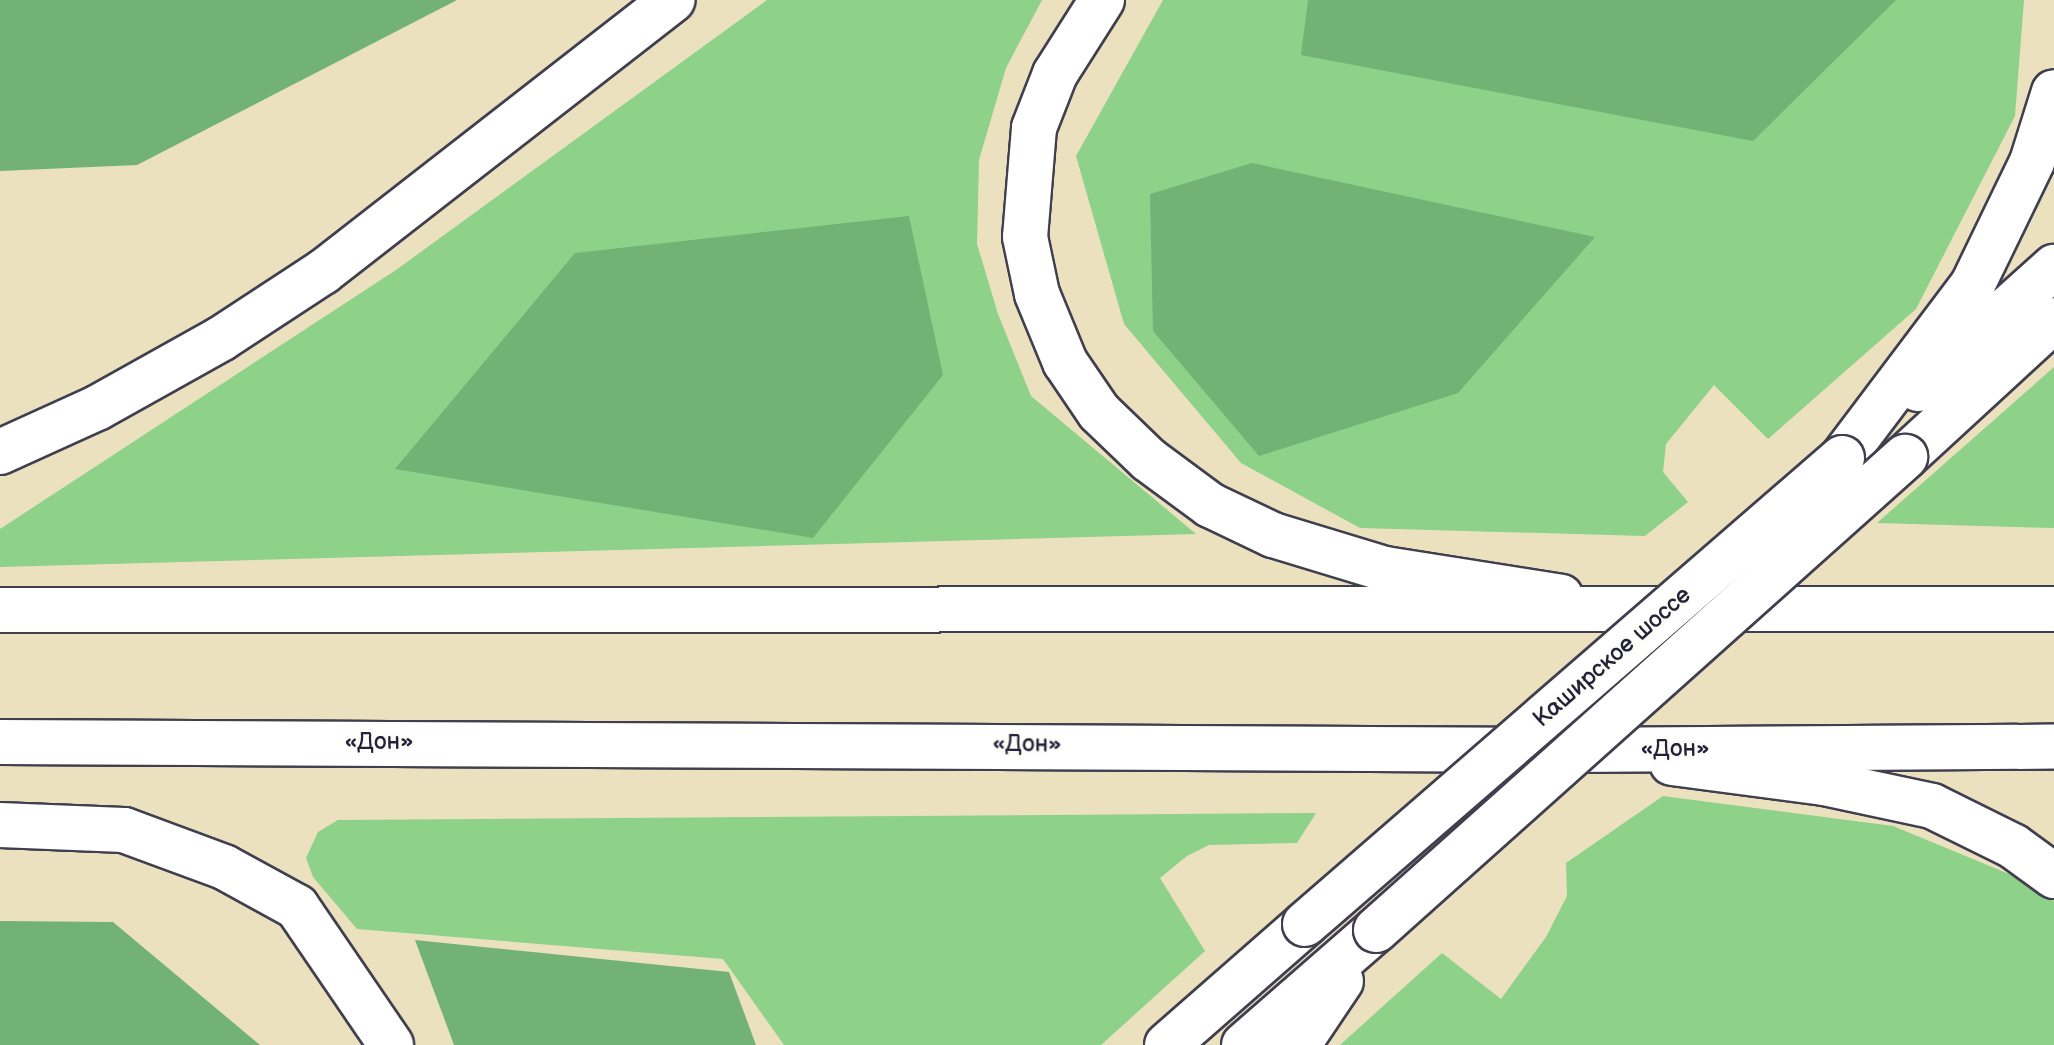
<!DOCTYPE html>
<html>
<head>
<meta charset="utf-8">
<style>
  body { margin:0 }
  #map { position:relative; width:2054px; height:1045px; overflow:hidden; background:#ebe1bf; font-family:"Balsamiq Sans",sans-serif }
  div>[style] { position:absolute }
  .green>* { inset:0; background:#8ed189 }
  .forest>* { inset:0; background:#72b375 }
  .roads { filter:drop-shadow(2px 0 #403f4f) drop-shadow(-2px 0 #403f4f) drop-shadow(0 2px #403f4f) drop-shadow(0 -2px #403f4f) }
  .major>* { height:44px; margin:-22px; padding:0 22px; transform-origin:22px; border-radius:22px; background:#fff }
  .highway>* { height:44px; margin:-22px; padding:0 22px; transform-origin:22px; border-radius:22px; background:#fff }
  .bridges { filter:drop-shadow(2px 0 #403f4f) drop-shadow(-2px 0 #403f4f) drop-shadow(0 2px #403f4f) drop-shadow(0 -2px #403f4f) }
  .major-bridge>* { height:44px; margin:-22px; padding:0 22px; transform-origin:22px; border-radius:22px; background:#fff }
  span { translate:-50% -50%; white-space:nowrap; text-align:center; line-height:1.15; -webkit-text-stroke:6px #fdfcf7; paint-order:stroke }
  .street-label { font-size:24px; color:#22223b }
</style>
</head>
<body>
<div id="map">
  <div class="green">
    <i style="clip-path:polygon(767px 0,1042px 0,1006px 68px,979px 160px,977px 244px,998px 314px,1031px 396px,1196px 534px,0 567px,0 529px,396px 270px)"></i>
    <i style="clip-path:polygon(1163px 0,2024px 0,2015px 116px,1916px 309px,1768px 439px,1714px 385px,1666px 444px,1663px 472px,1688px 502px,1645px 536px,1360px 528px,1241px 463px,1124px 324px,1076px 156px)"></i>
    <i style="clip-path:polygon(2054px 367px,2054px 528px,1877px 523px)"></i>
    <i style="clip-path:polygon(1663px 796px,1893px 826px,2043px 888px,2054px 901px,2054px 1045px,1340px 1045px,1442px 953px,1501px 999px,1546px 937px,1567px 896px,1566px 863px)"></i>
    <i style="clip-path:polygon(1316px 813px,1297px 843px,1209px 845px,1187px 856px,1160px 878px,1205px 951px,1101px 1045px,784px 1045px,723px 959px,357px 929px,313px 877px,306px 858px,318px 832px,338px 820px)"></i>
  </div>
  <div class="forest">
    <i style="clip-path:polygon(0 0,457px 0,137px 165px,0 171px)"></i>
    <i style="clip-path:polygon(1308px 0,1896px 0,1753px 141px,1301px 55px)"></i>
    <i style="clip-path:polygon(1252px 163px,1595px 237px,1458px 393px,1259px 456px,1153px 331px,1150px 194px)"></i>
    <i style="clip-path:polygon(909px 216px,943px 375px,813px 538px,395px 469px,575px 253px)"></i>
    <i style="clip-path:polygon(0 921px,113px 922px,260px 1045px,0 1045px)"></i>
    <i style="clip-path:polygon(415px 940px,729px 972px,756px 1045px,454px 1045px)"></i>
  </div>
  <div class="roads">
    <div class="major">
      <i style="left:1102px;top:0;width:88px;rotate:122.4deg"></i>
      <i style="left:1055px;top:74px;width:58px;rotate:111.3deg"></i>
      <i style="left:1034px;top:128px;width:109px;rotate:94.7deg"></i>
      <i style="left:1025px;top:237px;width:58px;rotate:78.1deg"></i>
      <i style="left:1037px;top:294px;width:74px;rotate:67.6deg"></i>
      <i style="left:1065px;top:362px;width:60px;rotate:55.8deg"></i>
      <i style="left:1099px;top:412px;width:69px;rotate:43.8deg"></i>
      <i style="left:1149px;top:460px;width:76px;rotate:36.4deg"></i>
      <i style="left:1210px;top:505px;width:70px;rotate:25.5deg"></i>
      <i style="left:1273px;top:535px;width:117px;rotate:16.9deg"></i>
      <i style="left:1385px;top:569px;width:178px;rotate:9deg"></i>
      <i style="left:1918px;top:389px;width:183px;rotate:-41.9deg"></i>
      <i style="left:0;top:452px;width:107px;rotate:-24.4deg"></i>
      <i style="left:97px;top:408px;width:143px;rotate:-29.2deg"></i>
      <i style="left:222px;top:338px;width:121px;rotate:-33.2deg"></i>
      <i style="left:323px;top:272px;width:443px;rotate:-37.9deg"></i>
      <i style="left:1905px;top:457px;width:202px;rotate:-42.6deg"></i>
      <i style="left:1842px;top:458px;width:218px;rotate:-53deg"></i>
      <i style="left:1973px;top:284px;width:136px;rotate:-64.2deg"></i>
      <i style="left:2032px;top:162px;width:73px;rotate:-72.6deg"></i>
      <i style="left:1672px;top:763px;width:153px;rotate:7.5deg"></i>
      <i style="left:1824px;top:783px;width:110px;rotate:12deg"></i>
      <i style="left:1932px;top:806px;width:90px;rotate:26.3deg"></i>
      <i style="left:2013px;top:846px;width:51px;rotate:36.2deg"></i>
      <i style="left:0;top:825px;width:124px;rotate:2.3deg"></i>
      <i style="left:124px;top:830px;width:107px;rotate:20.3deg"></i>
      <i style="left:224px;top:867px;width:83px;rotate:28.7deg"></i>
      <i style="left:297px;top:907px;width:167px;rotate:55.7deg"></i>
      <i style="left:1167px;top:1045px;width:184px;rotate:-41.2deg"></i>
      <i style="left:1244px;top:1045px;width:175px;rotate:-41.1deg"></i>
      <i style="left:1298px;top:1045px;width:77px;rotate:-56.1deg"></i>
    </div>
    <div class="highway">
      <i style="left:0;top:610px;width:2054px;rotate:-0.03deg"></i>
      <i style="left:0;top:742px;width:1570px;rotate:0.29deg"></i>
      <i style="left:1570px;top:750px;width:484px;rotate:-0.4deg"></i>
    </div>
  </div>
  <div class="bridges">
    <div class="major-bridge">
      <i style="left:1305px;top:924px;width:711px;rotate:-40.95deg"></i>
      <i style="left:1376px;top:930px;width:710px;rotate:-41.8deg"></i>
    </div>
  </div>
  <div class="street-label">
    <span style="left:1612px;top:657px;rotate:-41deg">Каширское шоссе</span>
    <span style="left:379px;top:742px">«Дон»</span>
    <span style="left:1027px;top:744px;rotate:1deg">«Дон»</span>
    <span style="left:1675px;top:749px">«Дон»</span>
  </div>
</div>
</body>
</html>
